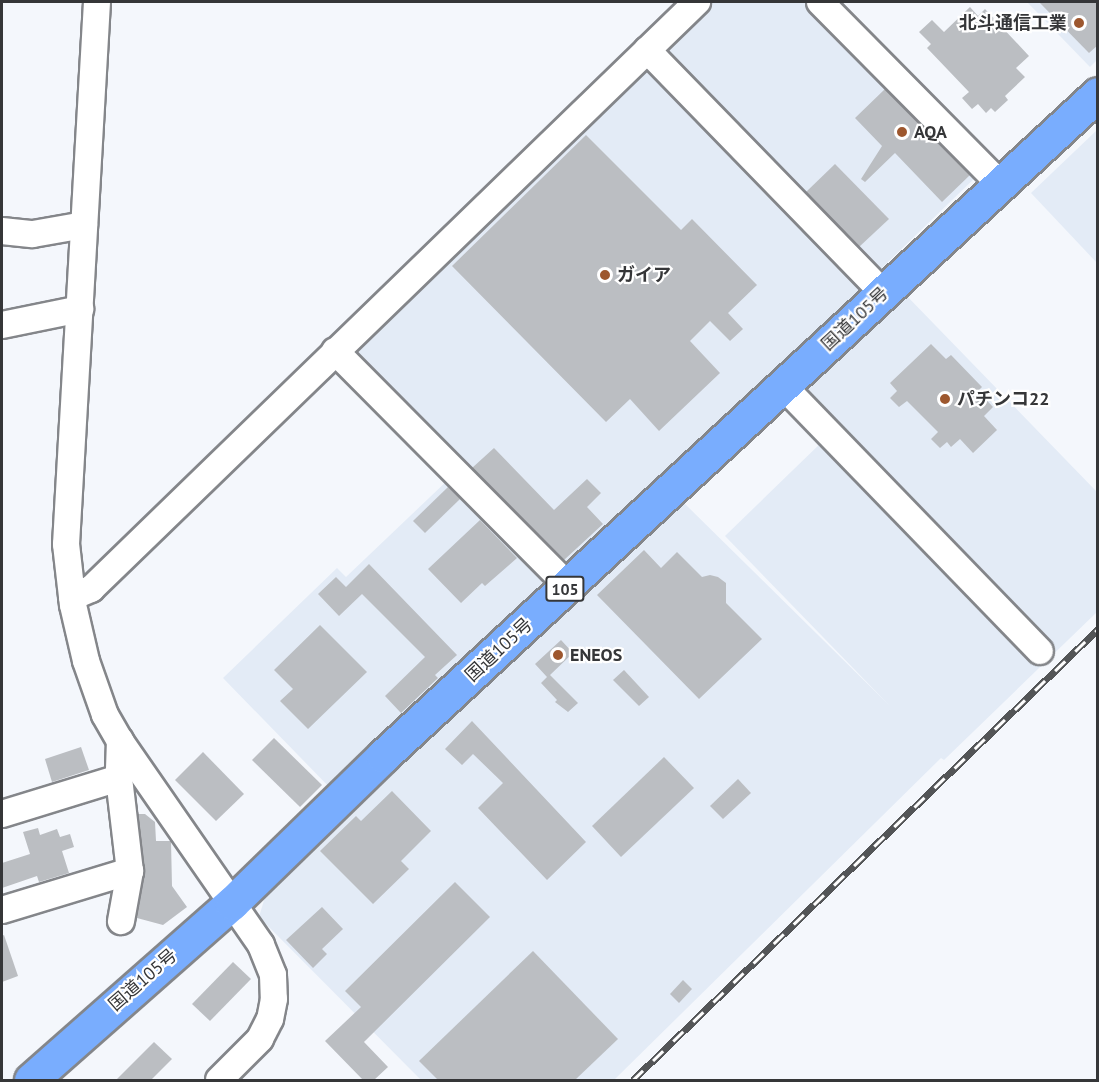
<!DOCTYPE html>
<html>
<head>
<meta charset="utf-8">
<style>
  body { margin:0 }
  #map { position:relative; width:1099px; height:1082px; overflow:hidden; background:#f4f7fc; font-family:"PT Sans","Noto Sans JP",sans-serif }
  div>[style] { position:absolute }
  .built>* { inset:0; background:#e3ebf6 }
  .building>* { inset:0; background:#bbbec2 }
  .roads { filter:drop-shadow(2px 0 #84868a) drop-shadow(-2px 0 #84868a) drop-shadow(0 2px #84868a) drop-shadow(0 -2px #84868a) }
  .minor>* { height:26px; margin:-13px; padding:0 13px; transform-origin:13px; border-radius:13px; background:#fff }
  .highway>* { height:33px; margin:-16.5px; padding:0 16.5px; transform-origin:16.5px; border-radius:16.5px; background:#79adfe }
  .rail>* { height:7px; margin-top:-3.5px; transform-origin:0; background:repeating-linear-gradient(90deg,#fff 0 14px,#535557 0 28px); box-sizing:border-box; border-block:2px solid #535557 }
  .dots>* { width:16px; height:16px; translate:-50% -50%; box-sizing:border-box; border:3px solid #fff; border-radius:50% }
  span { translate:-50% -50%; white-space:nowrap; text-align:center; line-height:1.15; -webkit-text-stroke:4.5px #fff; paint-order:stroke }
  .shield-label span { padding:2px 4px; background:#fff; border:2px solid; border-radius:4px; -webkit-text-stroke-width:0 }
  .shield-label { font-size:16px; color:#353638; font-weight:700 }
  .poi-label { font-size:18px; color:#353638; font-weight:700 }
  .right { translate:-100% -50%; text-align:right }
  .left { translate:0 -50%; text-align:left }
  .street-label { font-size:18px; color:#353638 }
  .frame { position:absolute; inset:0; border:3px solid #353638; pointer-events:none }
</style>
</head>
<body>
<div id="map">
  <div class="built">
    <i style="clip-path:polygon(712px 2px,809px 2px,978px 175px,563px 576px,347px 354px)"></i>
    <i style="clip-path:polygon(1027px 2px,1097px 2px,1097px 60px,1090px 67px)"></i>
    <i style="clip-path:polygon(1097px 130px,1097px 263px,1031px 193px)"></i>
    <i style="clip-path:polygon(903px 292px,1097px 492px,1097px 612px,944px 760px,941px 758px,614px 1080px,421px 1080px,259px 917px,267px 890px,683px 502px,889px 705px,725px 536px,824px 440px,788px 403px)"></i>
    <i style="clip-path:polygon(450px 478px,553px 585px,335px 793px,223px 678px,337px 568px,346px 577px)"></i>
  </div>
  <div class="building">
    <i style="clip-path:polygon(1039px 2px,1098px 2px,1098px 45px,1089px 53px)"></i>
    <i style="clip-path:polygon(970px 7px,978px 16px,985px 9px,1029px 56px,1016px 68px,1025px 77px,1005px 96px,1008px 100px,995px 112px,991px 108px,986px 113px,978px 104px,972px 109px,962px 98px,969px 92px,927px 48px,931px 44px,919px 32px,932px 20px,944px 32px)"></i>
    <i style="clip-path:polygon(885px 89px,970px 175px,942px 202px,895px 153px,865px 182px,861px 179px,882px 146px,855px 118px)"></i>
    <i style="clip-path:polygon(586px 135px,681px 230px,692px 219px,757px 285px,728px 313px,743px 329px,730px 341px,710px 321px,690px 341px,720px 373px,659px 431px,630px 399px,606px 422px,452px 266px)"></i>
    <i style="clip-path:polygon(835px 164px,889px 219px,859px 247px,806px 192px)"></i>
    <i style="clip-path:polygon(931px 344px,946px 359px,951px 355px,982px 387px,978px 391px,993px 407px,984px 416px,997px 430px,973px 453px,960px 439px,951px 447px,947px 442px,940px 448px,931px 439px,938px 432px,907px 401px,899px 407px,890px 398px,897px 391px,890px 383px)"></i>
    <i style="clip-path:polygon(494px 448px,554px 510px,587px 479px,601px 493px,587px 507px,603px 524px,564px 560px,472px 468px)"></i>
    <i style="clip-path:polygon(448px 487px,460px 499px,425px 533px,413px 521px)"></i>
    <i style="clip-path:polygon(480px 520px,517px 558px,485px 586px,482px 583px,461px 603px,428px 569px)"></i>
    <i style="clip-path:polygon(644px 550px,661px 568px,677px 552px,702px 577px,710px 575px,718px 577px,726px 583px,726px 603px,762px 639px,699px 699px,597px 595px)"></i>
    <i style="clip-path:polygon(369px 564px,457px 655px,435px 675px,438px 678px,401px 713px,385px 696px,425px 657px,362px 594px,339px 616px,318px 594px,336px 577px,346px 587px)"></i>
    <i style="clip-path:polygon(320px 625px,367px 672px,308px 729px,280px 701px,293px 689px,274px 670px)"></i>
    <i style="clip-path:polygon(561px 640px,573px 653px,550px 675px,578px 703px,568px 712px,555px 702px,557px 700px,541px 683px,547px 677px,535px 664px)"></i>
    <i style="clip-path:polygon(624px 670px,649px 697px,639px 706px,613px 680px)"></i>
    <i style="clip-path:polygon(472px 721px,586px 842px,547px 880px,478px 808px,503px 783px,473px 754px,462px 765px,445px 749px)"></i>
    <i style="clip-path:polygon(274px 738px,322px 785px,300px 807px,252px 760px)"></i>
    <i style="clip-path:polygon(81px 747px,89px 770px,52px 782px,45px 759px)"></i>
    <i style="clip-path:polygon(203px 752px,244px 794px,216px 821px,175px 780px)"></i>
    <i style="clip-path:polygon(664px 757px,694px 788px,621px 857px,592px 826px)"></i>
    <i style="clip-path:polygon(738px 779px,751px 793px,723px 819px,710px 806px)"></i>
    <i style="clip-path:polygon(392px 791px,431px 831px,401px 861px,409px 869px,373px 904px,320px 851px,356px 816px,361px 821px)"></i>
    <i style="clip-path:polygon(138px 814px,145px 814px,155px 822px,156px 841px,171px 841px,172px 886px,187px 907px,163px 925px,137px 918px,145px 870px)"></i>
    <i style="clip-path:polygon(38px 828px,40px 835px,57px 829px,60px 837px,70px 834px,74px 847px,62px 851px,69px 873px,39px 882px,37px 876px,2px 888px,2px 863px,30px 854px,23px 832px)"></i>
    <i style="clip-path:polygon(455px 882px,490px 917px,364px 1042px,388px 1067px,374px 1080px,363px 1080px,325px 1041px,361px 1007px,345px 991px)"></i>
    <i style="clip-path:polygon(322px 907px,343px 929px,322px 949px,327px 954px,313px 968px,286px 940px)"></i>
    <i style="clip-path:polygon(4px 935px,18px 976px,2px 982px,2px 936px)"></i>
    <i style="clip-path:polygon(533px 951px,618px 1039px,575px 1080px,438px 1080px,419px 1061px)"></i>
    <i style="clip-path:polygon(233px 962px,251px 979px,210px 1021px,192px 1004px)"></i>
    <i style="clip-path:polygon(683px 980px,692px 989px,679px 1003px,670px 994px)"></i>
    <i style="clip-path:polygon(154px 1042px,172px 1059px,151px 1080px,116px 1080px)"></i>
  </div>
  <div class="roads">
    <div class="minor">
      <i style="left:97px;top:2px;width:543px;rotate:93.27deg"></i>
      <i style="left:66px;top:544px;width:61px;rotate:83.5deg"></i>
      <i style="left:73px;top:605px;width:57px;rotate:76.9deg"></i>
      <i style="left:86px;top:661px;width:57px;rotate:70.6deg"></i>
      <i style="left:105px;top:715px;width:34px;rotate:60deg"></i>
      <i style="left:122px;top:744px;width:244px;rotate:55.3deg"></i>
      <i style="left:261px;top:945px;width:32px;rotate:68deg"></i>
      <i style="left:273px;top:975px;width:24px;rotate:88deg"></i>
      <i style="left:274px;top:999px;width:20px;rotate:101deg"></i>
      <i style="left:270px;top:1019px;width:22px;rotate:117deg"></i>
      <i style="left:260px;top:1039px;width:58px;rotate:135deg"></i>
      <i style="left:820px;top:2px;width:256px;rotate:45.3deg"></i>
      <i style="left:647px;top:50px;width:339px;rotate:45.8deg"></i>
      <i style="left:2px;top:231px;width:31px;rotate:6deg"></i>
      <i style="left:33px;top:234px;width:52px;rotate:-10deg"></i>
      <i style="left:2px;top:325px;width:80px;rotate:-11.6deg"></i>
      <i style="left:335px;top:351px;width:331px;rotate:45.2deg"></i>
      <i style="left:783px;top:386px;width:369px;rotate:45.9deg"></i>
      <i style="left:72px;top:597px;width:21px;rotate:-23deg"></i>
      <i style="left:91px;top:589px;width:844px;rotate:-44.09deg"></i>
      <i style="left:120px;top:740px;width:38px;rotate:92deg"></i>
      <i style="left:119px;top:778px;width:94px;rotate:83.3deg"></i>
      <i style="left:130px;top:871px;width:51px;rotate:100.2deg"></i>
      <i style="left:2px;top:814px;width:122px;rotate:-17.1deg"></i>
      <i style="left:2px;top:910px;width:134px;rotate:-16.9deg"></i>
    </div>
    <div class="highway">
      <i style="left:31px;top:1080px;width:268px;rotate:-41.4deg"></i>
      <i style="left:232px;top:903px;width:211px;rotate:-44.2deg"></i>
      <i style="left:383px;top:756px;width:974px;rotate:-42.8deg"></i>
    </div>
  </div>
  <div class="rail">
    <i style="left:633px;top:1080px;width:648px;rotate:-44.12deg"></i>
  </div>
  <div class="dots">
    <i style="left:1079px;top:23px;background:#9d572e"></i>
    <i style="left:902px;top:132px;background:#9d572e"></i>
    <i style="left:605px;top:275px;background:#9d572e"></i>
    <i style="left:945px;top:399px;background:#9d572e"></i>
    <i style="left:558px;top:655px;background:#9d572e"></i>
  </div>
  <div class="shield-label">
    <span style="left:565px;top:589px">105</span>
  </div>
  <div class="poi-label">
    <span class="right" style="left:1067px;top:23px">北斗通信工業</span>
    <span class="left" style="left:914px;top:132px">AQA</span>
    <span class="left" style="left:617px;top:275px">ガイア</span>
    <span class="left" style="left:957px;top:399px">パチンコ22</span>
    <span class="left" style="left:570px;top:655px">ENEOS</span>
  </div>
  <div class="street-label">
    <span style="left:855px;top:319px;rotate:-43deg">国道105号</span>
    <span style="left:499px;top:650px;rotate:-43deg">国道105号</span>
    <span style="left:143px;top:980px;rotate:-41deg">国道105号</span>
  </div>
  <div class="frame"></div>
</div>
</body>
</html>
